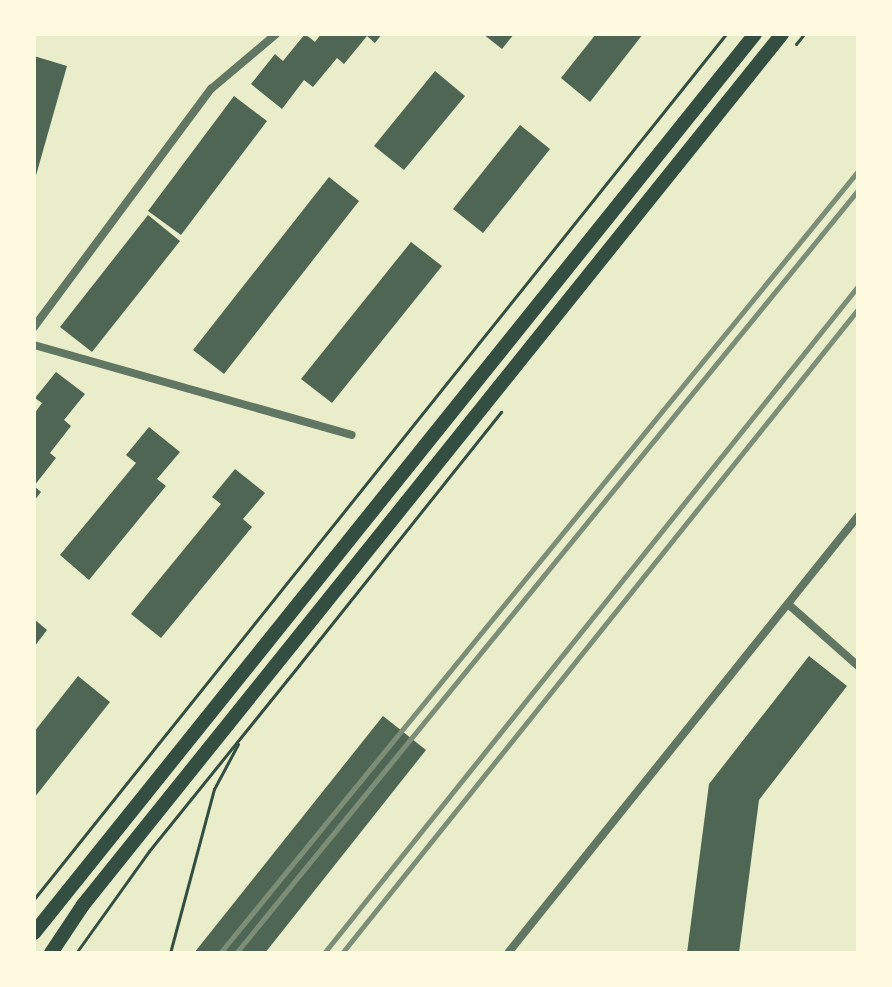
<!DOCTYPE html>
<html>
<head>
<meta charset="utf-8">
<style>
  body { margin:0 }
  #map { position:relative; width:892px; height:987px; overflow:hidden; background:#e9edc9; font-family:"PT Serif",serif }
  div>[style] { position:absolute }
  .building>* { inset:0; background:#4f6655 }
  .path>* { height:3px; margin:-1.5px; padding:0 1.5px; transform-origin:1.5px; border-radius:1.5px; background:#344e41 }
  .minor>* { height:8px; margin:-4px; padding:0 4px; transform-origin:4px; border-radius:4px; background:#617663 }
  .secondary>* { height:14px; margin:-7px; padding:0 7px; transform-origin:7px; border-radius:7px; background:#344e41 }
  .rail>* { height:5px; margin:-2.5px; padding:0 2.5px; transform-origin:2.5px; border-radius:2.5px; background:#7c8e77 }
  span { translate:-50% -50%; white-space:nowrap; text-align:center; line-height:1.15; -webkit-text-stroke:6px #fefae0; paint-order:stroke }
  .frame { position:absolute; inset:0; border:36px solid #fefae0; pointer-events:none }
</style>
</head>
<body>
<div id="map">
  <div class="building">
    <i style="clip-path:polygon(305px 34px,315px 42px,321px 34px,382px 34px,375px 43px,367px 36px,344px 64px,337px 58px,313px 87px,304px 80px,282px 109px,251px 84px,275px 54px,283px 61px)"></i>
    <i style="clip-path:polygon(483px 34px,514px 34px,502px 49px)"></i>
    <i style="clip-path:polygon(596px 34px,643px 34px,590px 102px,561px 78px)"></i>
    <i style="clip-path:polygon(34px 56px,67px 66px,35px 179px,34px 179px)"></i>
    <i style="clip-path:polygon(435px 71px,465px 96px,404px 170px,374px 146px)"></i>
    <i style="clip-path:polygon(234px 96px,267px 121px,181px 235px,148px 211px)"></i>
    <i style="clip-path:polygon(520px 125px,550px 149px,483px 233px,453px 209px)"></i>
    <i style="clip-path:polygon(329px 177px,359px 201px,224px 374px,193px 350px)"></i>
    <i style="clip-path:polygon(148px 215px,180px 241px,92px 352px,60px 327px)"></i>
    <i style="clip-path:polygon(411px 242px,442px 266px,332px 403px,301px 379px)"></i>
    <i style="clip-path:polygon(56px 372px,85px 394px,64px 420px,71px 426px,50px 453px,56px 458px,34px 486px,41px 492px,34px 501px,34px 414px,42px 403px,35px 398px)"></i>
    <i style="clip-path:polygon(149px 427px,180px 452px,157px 479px,166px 486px,89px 580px,60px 555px,136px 463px,126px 455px)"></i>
    <i style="clip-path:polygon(235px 469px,265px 493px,243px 519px,252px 527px,161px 638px,131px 614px,221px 504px,212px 497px)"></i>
    <i style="clip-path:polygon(34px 619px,47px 630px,34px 647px)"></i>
    <i style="clip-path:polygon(809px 656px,847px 686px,759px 800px,739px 953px,687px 953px,709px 784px)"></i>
    <i style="clip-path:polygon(78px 676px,110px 702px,34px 798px,34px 732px)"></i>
    <i style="clip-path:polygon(383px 716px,426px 750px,265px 953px,194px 953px)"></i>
  </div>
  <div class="path">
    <i style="left:796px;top:44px;width:13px;rotate:-51deg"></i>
    <i style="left:299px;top:665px;width:324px;rotate:-51.4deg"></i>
    <i style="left:34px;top:899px;width:1108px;rotate:-51.34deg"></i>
    <i style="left:76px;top:953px;width:125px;rotate:-54.4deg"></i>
    <i style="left:149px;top:851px;width:239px;rotate:-51.1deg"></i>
    <i style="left:170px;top:953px;width:170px;rotate:-75deg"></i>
    <i style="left:214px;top:789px;width:51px;rotate:-61.9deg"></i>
  </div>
  <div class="minor">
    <i style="left:34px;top:327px;width:297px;rotate:-53.4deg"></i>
    <i style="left:211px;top:89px;width:85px;rotate:-40.2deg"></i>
    <i style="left:34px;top:345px;width:330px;rotate:15.8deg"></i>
    <i style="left:788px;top:604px;width:94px;rotate:41.5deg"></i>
    <i style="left:508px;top:953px;width:560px;rotate:-51.31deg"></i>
  </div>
  <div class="secondary">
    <i style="left:34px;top:933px;width:1152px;rotate:-51.27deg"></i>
    <i style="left:51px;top:953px;width:58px;rotate:-56.3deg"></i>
    <i style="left:83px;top:905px;width:1117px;rotate:-51.25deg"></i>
  </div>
  <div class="rail">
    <i style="left:220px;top:953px;width:1009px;rotate:-50.79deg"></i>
    <i style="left:236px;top:953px;width:984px;rotate:-50.81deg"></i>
    <i style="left:324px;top:953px;width:854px;rotate:-51.32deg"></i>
    <i style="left:342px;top:953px;width:825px;rotate:-51.3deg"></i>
  </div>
  <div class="frame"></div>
</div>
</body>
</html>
